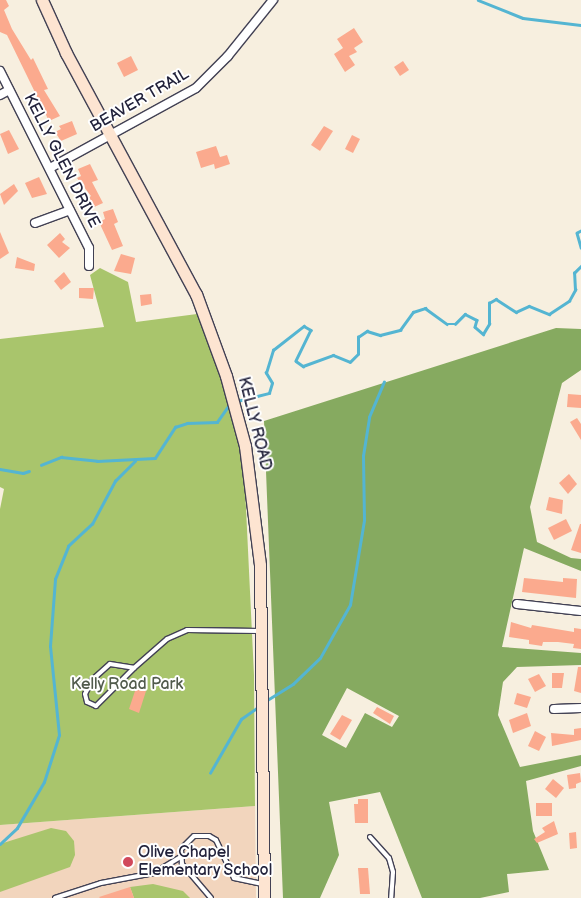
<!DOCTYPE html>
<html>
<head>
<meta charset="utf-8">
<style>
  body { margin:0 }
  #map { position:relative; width:581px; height:898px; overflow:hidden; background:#f7efdf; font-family:"Balsamiq Sans",sans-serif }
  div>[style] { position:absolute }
  .built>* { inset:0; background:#f2d5bd }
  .green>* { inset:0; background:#a9c56c }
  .forest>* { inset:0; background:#86aa60 }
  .stream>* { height:2.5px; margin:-1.25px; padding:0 1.25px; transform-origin:1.25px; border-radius:1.25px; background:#54b5d2 }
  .building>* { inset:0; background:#fbaa8e }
  .roads { filter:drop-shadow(1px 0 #424154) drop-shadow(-1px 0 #424154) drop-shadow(0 1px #424154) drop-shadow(0 -1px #424154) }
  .lane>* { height:4px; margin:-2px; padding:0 2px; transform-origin:2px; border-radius:2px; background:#fff }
  .street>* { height:8px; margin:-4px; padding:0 4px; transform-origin:4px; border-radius:4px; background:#fff }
  .secondary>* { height:11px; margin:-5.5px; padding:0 5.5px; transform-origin:5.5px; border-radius:5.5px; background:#fde4d1 }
  .dots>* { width:14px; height:14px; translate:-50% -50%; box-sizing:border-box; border:2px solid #fff; border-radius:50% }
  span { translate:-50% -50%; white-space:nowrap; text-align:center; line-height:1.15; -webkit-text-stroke:4px #fff; paint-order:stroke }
  .street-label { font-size:16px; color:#22223b }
  .park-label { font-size:16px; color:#515b4c }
  .poi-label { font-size:16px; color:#22223b }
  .left { translate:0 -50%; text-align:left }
</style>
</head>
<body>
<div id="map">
  <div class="built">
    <i style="clip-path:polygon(255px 806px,256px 898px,0 898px,0 825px)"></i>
  </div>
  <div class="green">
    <i style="clip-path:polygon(100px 268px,128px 282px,136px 322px,197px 314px,227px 366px,241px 404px,254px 675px,255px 806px,0 825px,0 509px,4px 489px,0 487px,0 339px,104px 327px,90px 275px)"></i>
    <i style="clip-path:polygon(51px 828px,66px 831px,74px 841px,75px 855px,70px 867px,0 892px,0 844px)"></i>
    <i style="clip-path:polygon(153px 884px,183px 891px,190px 898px,134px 898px,130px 887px)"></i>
  </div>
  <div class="forest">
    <i style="clip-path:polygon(evenodd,556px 328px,581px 329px,581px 370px,562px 383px,530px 507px,537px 542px,571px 558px,581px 559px,581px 571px,524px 548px,502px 647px,581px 653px,581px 665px,517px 667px,503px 682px,498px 715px,520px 767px,581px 755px,581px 766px,526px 781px,533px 831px,549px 870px,507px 874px,509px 892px,480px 898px,422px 898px,380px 792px,329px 802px,339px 855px,320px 898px,283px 898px,264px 421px,556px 328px,347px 688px,399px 716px,392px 727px,365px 713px,346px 748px,322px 735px,347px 688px)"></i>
  </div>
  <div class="stream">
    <i style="left:478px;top:0;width:48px;rotate:21.8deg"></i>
    <i style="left:523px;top:18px;width:58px;rotate:6.9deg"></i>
    <i style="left:581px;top:231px;width:4px;rotate:153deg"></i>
    <i style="left:577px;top:233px;width:15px;rotate:74deg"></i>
    <i style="left:237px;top:401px;width:33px;rotate:-14deg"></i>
    <i style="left:269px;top:393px;width:10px;rotate:-73deg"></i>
    <i style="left:272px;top:383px;width:12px;rotate:-121deg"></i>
    <i style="left:266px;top:373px;width:24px;rotate:-73deg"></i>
    <i style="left:273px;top:350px;width:39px;rotate:-38deg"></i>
    <i style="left:304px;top:326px;width:8px;rotate:30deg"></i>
    <i style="left:311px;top:330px;width:34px;rotate:116deg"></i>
    <i style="left:296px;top:361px;width:9px;rotate:36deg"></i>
    <i style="left:303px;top:366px;width:32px;rotate:-20deg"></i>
    <i style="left:333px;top:355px;width:18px;rotate:22deg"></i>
    <i style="left:350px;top:362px;width:11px;rotate:-45deg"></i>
    <i style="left:358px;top:354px;width:17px;rotate:-90deg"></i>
    <i style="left:358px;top:337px;width:11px;rotate:-34deg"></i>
    <i style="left:367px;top:331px;width:14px;rotate:17deg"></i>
    <i style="left:380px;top:335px;width:21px;rotate:-14deg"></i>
    <i style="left:400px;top:330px;width:22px;rotate:-54deg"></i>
    <i style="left:413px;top:312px;width:13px;rotate:-18deg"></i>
    <i style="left:425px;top:308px;width:27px;rotate:36deg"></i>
    <i style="left:447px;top:324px;width:8px"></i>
    <i style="left:455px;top:324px;width:14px;rotate:-45deg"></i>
    <i style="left:465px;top:314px;width:13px;rotate:27deg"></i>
    <i style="left:477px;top:320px;width:7px;rotate:106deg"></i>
    <i style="left:475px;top:327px;width:11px;rotate:41deg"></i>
    <i style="left:483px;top:334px;width:12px;rotate:-59deg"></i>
    <i style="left:489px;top:324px;width:21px;rotate:-90deg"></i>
    <i style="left:489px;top:303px;width:8px;rotate:-30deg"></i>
    <i style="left:496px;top:299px;width:24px;rotate:33deg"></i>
    <i style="left:516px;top:312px;width:14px;rotate:-25deg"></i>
    <i style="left:529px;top:306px;width:22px;rotate:22deg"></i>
    <i style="left:549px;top:314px;width:24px;rotate:-33deg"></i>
    <i style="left:569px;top:301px;width:13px;rotate:-61deg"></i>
    <i style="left:575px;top:290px;width:17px;rotate:-93deg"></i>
    <i style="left:574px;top:273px;width:10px;rotate:-45deg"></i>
    <i style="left:41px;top:465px;width:22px;rotate:-22deg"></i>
    <i style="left:61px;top:457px;width:36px;rotate:6deg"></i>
    <i style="left:97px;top:461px;width:58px;rotate:-3deg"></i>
    <i style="left:155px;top:458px;width:37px;rotate:-57deg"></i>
    <i style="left:175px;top:427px;width:13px;rotate:-18deg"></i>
    <i style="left:187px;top:423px;width:30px;rotate:-2deg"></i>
    <i style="left:217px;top:422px;width:21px;rotate:-55deg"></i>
    <i style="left:0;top:469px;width:23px;rotate:10deg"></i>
    <i style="left:23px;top:473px;width:6px;rotate:-18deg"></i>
    <i style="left:264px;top:702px;width:34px;rotate:-32deg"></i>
    <i style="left:293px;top:684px;width:37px;rotate:-44deg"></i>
    <i style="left:320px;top:658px;width:61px;rotate:-60.5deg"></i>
    <i style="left:350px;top:605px;width:86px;rotate:-80.6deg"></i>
    <i style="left:364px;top:520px;width:64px;rotate:-90.9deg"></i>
    <i style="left:363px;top:456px;width:39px;rotate:-81deg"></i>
    <i style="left:369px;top:417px;width:38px;rotate:-67deg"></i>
    <i style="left:210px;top:773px;width:62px;rotate:-60.1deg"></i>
    <i style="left:241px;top:719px;width:21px;rotate:-35deg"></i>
    <i style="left:0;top:844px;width:23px;rotate:-43deg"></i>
    <i style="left:17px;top:828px;width:53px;rotate:-59.6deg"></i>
    <i style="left:44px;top:782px;width:49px;rotate:-72.3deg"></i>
    <i style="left:59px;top:735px;width:89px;rotate:-95.8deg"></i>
    <i style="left:50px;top:646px;width:67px;rotate:-85.7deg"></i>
    <i style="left:55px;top:579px;width:35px;rotate:-68deg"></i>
    <i style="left:68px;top:546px;width:33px;rotate:-43deg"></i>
    <i style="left:92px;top:524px;width:49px;rotate:-61.9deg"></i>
    <i style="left:115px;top:481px;width:28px;rotate:-45deg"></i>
  </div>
  <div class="building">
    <i style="clip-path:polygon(0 0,6px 0,9px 6px,4px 10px,12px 29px,31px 60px,33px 58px,48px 89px,44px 90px,60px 116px,49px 121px,7px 35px,0 32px)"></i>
    <i style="clip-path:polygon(354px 28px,363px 42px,354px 48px,357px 52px,349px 56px,355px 65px,345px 72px,334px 54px,343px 48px,337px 39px)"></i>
    <i style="clip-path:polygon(131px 56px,138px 70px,124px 77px,117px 63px)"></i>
    <i style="clip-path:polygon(403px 61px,409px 70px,400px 76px,394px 67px)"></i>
    <i style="clip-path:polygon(72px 121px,77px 134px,61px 141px,55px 132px,61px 129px,59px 126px)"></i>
    <i style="clip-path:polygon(324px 126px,333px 131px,320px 151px,311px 145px)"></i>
    <i style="clip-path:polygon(9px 130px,19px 149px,8px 154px,0 134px)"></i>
    <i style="clip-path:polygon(352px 135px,360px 139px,353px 153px,345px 149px)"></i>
    <i style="clip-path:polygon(216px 146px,220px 157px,227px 155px,230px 164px,215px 169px,214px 164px,201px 168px,196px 152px)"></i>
    <i style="clip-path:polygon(90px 164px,98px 180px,92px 182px,103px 203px,92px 208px,87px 199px,91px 196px,77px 178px,81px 176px,78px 169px)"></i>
    <i style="clip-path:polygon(39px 177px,47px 194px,32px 198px,25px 183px)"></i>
    <i style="clip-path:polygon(14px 184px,18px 191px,4px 205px,0 194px)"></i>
    <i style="clip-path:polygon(113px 209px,118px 222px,114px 224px,123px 246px,112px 250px,99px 222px,105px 219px,103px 212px)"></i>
    <i style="clip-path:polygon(0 232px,9px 253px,0 259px)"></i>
    <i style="clip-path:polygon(60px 233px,65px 239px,62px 242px,70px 248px,59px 258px,47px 245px)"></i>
    <i style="clip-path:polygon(121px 254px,135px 258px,131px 274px,114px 271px)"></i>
    <i style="clip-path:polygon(17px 257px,35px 264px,34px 271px,15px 268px)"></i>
    <i style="clip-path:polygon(64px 272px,71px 282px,61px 290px,54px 281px)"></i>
    <i style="clip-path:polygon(79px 288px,94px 288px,93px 299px,79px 298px)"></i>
    <i style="clip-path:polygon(151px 294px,152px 304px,141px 306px,140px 295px)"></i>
    <i style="clip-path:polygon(568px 394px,581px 395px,581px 408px,567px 407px)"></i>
    <i style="clip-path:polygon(577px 418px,581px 424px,581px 440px,570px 422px)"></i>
    <i style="clip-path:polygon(569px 474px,577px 484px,568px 494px,559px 483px)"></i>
    <i style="clip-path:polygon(549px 497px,563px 500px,562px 514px,546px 510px)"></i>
    <i style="clip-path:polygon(566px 519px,572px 531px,554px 540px,548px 528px)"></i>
    <i style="clip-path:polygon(580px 524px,581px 524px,581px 553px,571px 550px)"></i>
    <i style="clip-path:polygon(524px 578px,563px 582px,563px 578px,577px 579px,576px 598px,522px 592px)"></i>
    <i style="clip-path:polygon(511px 622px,531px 628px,532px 625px,574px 632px,574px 628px,581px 629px,581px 649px,573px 648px,574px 644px,558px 642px,543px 642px,542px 646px,529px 644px,529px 640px,509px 637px)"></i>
    <i style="clip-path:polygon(578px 667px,581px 667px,581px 693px,574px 691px)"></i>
    <i style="clip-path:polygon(552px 673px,564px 673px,562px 688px,552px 688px)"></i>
    <i style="clip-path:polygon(539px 674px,546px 686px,535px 692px,528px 679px)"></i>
    <i style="clip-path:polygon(136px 688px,146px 691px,139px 713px,129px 709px)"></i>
    <i style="clip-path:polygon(517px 693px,531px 697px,527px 708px,514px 704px)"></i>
    <i style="clip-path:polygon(377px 707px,394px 716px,390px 724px,373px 713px)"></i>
    <i style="clip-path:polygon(527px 713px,531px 726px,513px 733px,509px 720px)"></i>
    <i style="clip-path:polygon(342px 715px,352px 720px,340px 740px,330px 734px)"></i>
    <i style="clip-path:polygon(581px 728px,581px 740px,552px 746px,551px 733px,574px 735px,574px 729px)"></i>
    <i style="clip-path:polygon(535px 731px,546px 737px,539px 751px,528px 746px)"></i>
    <i style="clip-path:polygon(580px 773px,581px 782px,576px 784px,576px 788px,569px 789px,567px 775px)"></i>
    <i style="clip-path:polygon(553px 779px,564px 788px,556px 798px,545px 789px)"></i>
    <i style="clip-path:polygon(358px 799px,368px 799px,368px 823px,355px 823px,354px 804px,358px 804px)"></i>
    <i style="clip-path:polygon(536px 803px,552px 803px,552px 816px,536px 816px)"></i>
    <i style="clip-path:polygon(554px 821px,558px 834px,537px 843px,534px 839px,545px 832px,542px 828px)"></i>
    <i style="clip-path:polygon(576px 832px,577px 848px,570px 849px,569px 833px)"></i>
    <i style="clip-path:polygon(358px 868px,368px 868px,370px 894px,360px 894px)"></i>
    <i style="clip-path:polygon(130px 887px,134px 898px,100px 898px,99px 897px)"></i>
  </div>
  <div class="roads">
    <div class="lane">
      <i style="left:134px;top:668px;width:54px;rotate:135deg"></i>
      <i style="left:96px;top:706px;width:10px;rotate:-156deg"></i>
      <i style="left:87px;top:702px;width:8px;rotate:-104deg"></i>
      <i style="left:85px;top:694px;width:16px;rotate:-63deg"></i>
      <i style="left:92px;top:680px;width:24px;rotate:-42deg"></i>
      <i style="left:110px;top:664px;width:24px;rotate:9deg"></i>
      <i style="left:134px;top:668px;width:44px;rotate:-41.3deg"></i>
      <i style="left:167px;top:639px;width:22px;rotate:-24deg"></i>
      <i style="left:187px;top:630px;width:72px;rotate:0.8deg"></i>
      <i style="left:370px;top:837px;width:28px;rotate:48deg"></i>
      <i style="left:389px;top:858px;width:15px;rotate:74deg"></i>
      <i style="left:393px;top:872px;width:26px;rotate:94deg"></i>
      <i style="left:55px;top:898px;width:48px;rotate:-18.1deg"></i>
      <i style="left:101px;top:883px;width:54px;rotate:-10.7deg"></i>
      <i style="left:154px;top:873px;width:31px;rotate:-31deg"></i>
      <i style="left:211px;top:898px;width:45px;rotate:-130.5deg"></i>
      <i style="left:182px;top:864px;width:15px;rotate:-94deg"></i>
      <i style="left:181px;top:849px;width:18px;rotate:-45deg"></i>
      <i style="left:194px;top:836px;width:15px"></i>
      <i style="left:209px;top:836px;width:8px;rotate:30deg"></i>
      <i style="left:216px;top:840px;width:42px;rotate:64.7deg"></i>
      <i style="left:234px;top:878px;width:29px;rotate:12deg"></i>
    </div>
    <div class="street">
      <i style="left:0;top:71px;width:198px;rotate:63.3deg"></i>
      <i style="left:89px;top:248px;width:18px;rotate:90deg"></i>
      <i style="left:0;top:95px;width:10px;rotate:-29deg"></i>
      <i style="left:50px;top:168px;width:166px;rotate:-28.7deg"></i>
      <i style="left:196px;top:88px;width:45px;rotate:-45deg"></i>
      <i style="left:228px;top:56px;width:72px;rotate:-51.2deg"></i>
      <i style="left:35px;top:223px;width:37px;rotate:-20deg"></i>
      <i style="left:517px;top:604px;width:64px;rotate:6.2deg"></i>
      <i style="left:554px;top:709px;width:27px;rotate:-2deg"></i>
    </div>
    <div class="secondary">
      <i style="left:42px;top:0;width:58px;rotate:65.6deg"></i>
      <i style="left:66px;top:53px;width:274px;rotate:61.7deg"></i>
      <i style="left:196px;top:294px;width:87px;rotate:69.9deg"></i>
      <i style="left:226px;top:376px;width:73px;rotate:74.8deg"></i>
      <i style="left:245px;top:446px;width:120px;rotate:82.8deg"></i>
      <i style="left:260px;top:565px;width:333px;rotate:89.3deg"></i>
    </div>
  </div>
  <div class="dots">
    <i style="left:128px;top:862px;background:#d1495b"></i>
  </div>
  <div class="street-label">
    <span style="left:140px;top:101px;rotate:-30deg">BEAVER TRAIL</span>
    <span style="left:61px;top:161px;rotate:63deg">KELLY GLEN DRIVE</span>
    <span style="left:254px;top:424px;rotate:76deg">KELLY ROAD</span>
  </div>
  <div class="park-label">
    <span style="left:127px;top:685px">Kelly Road Park</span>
  </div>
  <div class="poi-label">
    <span class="left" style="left:138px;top:862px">Olive Chapel<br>Elementary School</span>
  </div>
</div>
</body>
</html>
